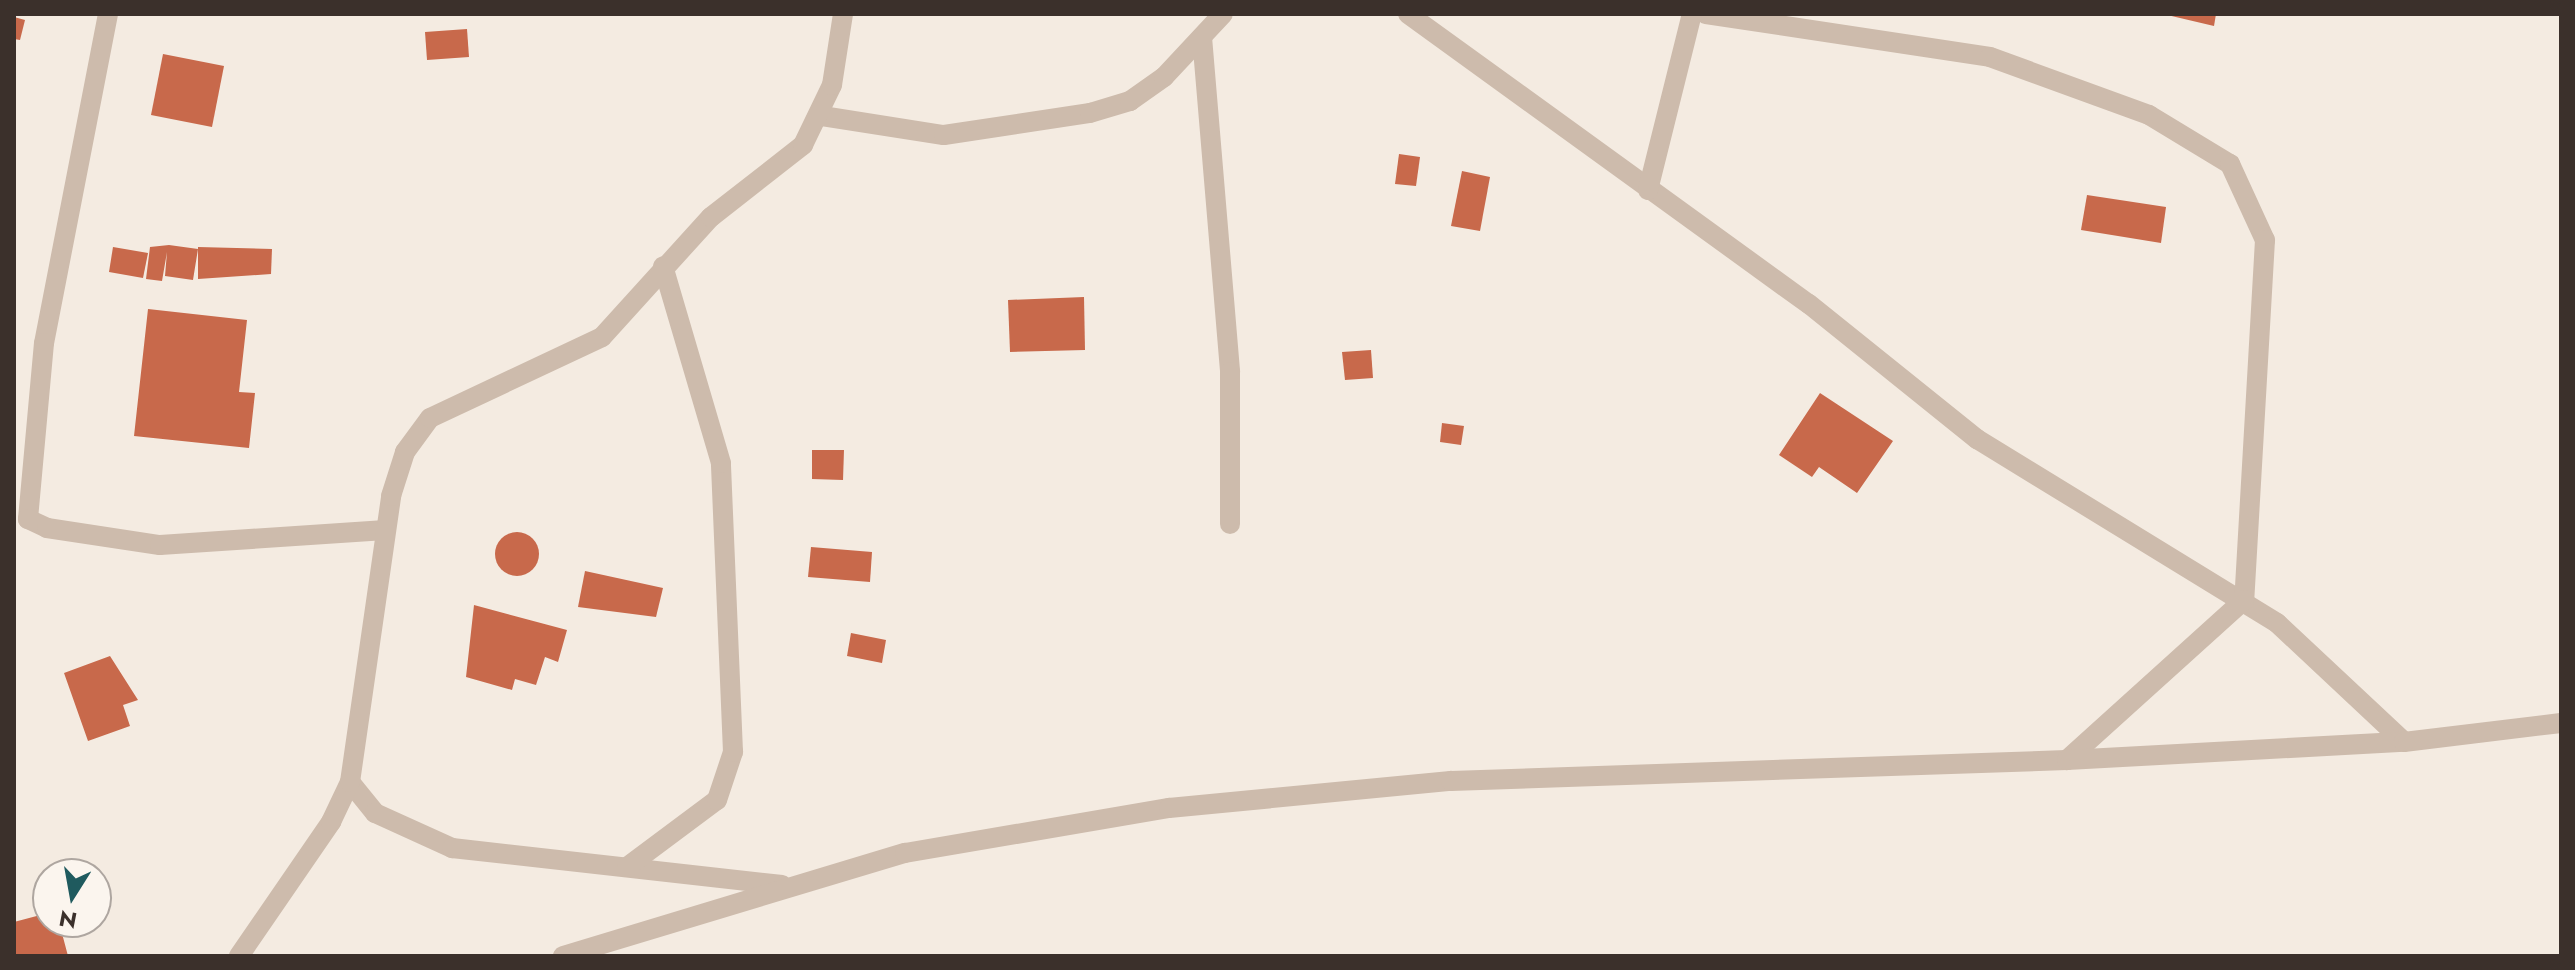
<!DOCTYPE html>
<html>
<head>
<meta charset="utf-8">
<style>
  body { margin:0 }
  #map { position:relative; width:2575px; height:970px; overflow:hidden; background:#f4ebe1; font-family:Jost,sans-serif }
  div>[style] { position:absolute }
  .building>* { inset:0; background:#c8694b }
  .round { border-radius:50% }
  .minor>* { height:20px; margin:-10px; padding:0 10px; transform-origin:10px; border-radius:10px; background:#cdbbac }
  span { translate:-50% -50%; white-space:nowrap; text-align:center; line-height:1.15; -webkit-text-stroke:6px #fbf5ee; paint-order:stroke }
  .frame { position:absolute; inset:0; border:16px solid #3b302b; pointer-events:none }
  .north { position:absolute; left:32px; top:858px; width:80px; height:80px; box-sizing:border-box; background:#fbf5ee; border:2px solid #aea6a0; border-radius:50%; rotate:191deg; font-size:22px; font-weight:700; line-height:32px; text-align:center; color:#3b302b }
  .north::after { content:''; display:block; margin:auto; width:28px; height:36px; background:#1f5a5e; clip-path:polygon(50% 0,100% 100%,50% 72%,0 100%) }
</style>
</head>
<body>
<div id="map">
  <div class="building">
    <i style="clip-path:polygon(2163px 14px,2216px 14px,2214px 26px)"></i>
    <i style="clip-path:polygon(14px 17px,25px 20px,20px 40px,14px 39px)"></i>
    <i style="clip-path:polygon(467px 29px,469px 57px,427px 60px,425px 32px)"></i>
    <i style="clip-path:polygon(163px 54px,224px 66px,212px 127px,151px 115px)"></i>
    <i style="clip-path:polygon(1399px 154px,1420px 157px,1416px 186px,1395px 184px)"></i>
    <i style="clip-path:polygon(1462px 171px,1490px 177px,1480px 231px,1451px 226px)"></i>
    <i style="clip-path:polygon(2087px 195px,2166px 207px,2161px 243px,2081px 230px)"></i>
    <i style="clip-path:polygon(169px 245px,198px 249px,193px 280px,165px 276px,167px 252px,162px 281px,146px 279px,150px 247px)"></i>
    <i style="clip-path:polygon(113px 247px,148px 253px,143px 278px,109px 272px)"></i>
    <i style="clip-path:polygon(198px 247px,272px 249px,271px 274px,198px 279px)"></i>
    <i style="clip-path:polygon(1084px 297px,1085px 350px,1010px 352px,1008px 300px)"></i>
    <i style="clip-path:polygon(148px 309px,247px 320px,239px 392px,255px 393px,249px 448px,134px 436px)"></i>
    <i style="clip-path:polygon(1371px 350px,1373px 378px,1345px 380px,1342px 352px)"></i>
    <i style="clip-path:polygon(1820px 393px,1893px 441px,1857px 493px,1819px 467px,1812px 477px,1779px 455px)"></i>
    <i style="clip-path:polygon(1442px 423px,1464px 426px,1461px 445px,1440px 442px)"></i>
    <i style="clip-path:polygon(812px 450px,844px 450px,843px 480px,812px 479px)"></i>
    <i class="round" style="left:495px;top:532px;width:44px;height:44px"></i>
    <i style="clip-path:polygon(811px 547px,872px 552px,870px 582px,808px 577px)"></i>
    <i style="clip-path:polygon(585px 571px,663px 588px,656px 617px,578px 607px)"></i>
    <i style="clip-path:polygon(474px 605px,567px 630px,558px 662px,545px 657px,536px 685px,515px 679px,512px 690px,466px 677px)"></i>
    <i style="clip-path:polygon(851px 633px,886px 640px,882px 663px,847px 656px)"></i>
    <i style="clip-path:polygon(110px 656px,138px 700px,123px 705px,130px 726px,88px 741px,64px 673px)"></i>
    <i style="clip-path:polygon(48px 913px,48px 922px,59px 922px,68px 956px,14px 956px,14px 922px)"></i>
  </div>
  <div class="minor">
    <i style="left:108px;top:14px;width:335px;rotate:101deg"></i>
    <i style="left:44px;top:343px;width:177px;rotate:95.2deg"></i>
    <i style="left:28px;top:519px;width:21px;rotate:25deg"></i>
    <i style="left:47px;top:528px;width:114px;rotate:8.6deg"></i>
    <i style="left:160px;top:545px;width:226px;rotate:-3.8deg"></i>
    <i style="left:1408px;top:14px;width:495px;rotate:35.9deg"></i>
    <i style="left:1809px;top:304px;width:216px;rotate:38.8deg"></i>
    <i style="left:1977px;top:439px;width:352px;rotate:31.5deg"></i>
    <i style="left:2277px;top:623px;width:174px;rotate:43.1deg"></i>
    <i style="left:1706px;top:14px;width:287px;rotate:8.6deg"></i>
    <i style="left:1990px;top:57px;width:169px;rotate:20deg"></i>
    <i style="left:2149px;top:115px;width:95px;rotate:31.2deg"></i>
    <i style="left:2230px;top:164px;width:84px;rotate:65.3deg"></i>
    <i style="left:2265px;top:240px;width:361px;rotate:93.3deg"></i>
    <i style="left:2244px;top:600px;width:239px;rotate:137.9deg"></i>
    <i style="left:1202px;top:37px;width:336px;rotate:85.2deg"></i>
    <i style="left:1230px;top:372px;width:152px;rotate:90deg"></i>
    <i style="left:822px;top:116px;width:123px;rotate:8.9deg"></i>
    <i style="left:944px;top:135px;width:148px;rotate:-8.6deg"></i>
    <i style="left:1090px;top:113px;width:42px;rotate:-16.7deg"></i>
    <i style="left:1130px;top:101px;width:42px;rotate:-35.2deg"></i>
    <i style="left:1164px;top:77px;width:86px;rotate:-46.9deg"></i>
    <i style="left:1648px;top:190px;width:181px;rotate:-76deg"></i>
    <i style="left:350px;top:782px;width:40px;rotate:51deg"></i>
    <i style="left:375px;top:813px;width:85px;rotate:24.4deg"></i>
    <i style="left:452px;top:848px;width:332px;rotate:6.4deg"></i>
    <i style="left:627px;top:867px;width:112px;rotate:-36.7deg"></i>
    <i style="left:717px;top:800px;width:51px;rotate:-71.6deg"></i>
    <i style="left:733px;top:752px;width:289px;rotate:-92.4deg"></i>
    <i style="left:721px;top:463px;width:205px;rotate:-106.4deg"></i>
    <i style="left:239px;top:956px;width:163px;rotate:-55.5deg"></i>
    <i style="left:331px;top:822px;width:44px;rotate:-64.6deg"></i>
    <i style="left:350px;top:782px;width:289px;rotate:-81.8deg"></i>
    <i style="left:391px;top:496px;width:46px;rotate:-72.3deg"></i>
    <i style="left:405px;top:452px;width:42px;rotate:-53.7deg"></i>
    <i style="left:430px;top:418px;width:190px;rotate:-25.2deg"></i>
    <i style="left:602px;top:337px;width:162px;rotate:-47.8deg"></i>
    <i style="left:711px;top:217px;width:117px;rotate:-38deg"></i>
    <i style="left:803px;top:145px;width:67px;rotate:-64.2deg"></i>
    <i style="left:832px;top:85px;width:72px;rotate:-81.2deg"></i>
    <i style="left:563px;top:956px;width:357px;rotate:-16.8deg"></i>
    <i style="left:905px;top:853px;width:268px;rotate:-9.7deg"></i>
    <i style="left:1169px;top:808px;width:283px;rotate:-5.5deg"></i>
    <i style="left:1451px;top:781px;width:616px;rotate:-1.95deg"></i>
    <i style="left:2067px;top:760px;width:337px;rotate:-3.1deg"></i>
    <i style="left:2404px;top:742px;width:158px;rotate:-6.9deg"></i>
  </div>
  <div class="frame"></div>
  <div class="north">N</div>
</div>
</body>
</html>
